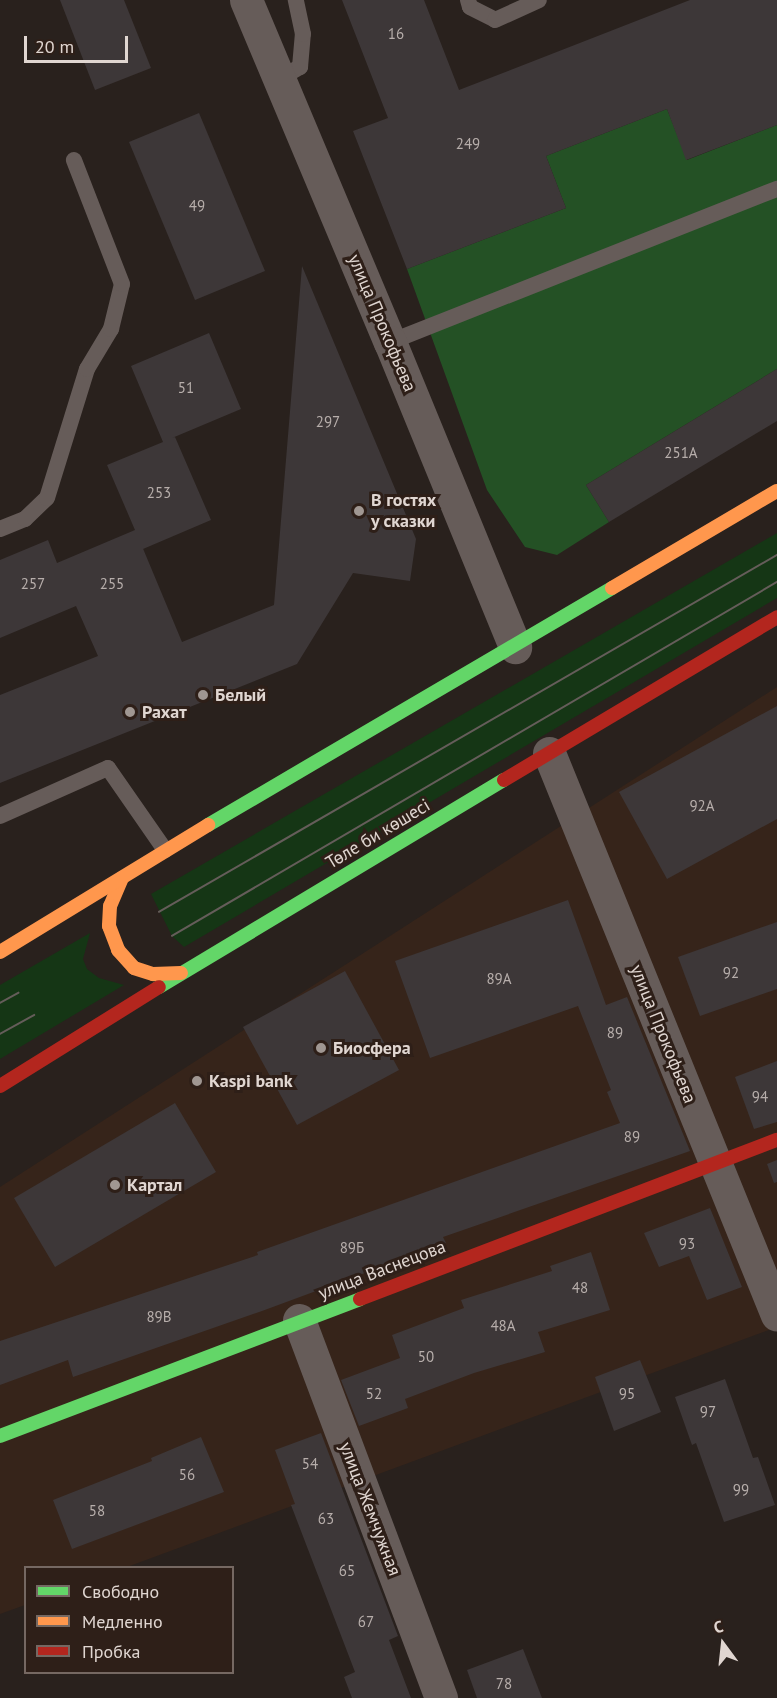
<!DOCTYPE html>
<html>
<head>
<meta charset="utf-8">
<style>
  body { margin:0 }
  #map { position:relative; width:777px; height:1698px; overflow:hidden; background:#29211d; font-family:"PT Sans",sans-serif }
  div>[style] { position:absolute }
  .built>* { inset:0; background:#36241a }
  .green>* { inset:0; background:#153615 }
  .forest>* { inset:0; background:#245125 }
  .building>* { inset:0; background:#3d3738 }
  .lane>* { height:16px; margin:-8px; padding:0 8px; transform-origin:8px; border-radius:8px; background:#665c59 }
  .street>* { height:33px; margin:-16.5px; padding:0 16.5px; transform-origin:16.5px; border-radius:16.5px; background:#665c59 }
  .fast>* { height:14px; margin:-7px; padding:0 7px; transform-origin:7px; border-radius:7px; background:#63d668 }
  .slow>* { height:14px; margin:-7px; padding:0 7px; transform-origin:7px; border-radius:7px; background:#ff974d }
  .jam>* { height:14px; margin:-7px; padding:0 7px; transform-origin:7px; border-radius:7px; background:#b3261e }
  .tram>* { height:1.5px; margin:-0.75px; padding:0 0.75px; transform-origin:0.75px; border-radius:0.75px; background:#655d5a }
  .dots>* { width:16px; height:16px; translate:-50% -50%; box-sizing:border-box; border:3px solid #2e1f18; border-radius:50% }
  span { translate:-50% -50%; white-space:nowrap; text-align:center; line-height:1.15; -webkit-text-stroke:6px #2e1f18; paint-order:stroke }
  .number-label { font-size:15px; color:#b7aeab }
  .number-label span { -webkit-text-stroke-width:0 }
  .street-label { font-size:18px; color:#e0d6d1 }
  .poi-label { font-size:18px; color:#e0d6d1; font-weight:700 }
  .left { translate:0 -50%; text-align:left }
  .legend { position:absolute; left:24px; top:1566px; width:210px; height:108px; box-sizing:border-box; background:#2e1f18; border:2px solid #756862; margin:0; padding:8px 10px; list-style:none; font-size:18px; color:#e0d6d1 }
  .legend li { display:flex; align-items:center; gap:12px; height:30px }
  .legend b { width:30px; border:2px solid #756862 }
  .north { position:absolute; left:693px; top:1614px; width:60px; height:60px; -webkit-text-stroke:4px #2e1f18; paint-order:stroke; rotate:345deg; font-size:16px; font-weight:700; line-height:24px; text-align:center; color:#e0d6d1 }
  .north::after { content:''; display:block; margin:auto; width:21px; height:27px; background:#e0d6d1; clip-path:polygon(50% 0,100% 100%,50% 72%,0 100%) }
  .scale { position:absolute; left:24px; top:36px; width:104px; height:27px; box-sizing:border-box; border:3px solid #e0d6d1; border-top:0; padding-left:8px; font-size:18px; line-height:21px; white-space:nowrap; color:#e0d6d1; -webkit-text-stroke:4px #2e1f18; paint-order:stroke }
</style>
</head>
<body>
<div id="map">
  <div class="built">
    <i style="clip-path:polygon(777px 687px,777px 1327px,127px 1567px,26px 1568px,25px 1605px,0 1614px,0 1187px)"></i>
  </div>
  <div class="green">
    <i style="clip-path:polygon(777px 533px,777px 598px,184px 947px,172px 936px,151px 894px)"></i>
    <i style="clip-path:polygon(90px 933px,83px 959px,87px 969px,99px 978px,124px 985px,0 1059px,0 985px)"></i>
  </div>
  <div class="forest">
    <i style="clip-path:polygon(667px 109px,687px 160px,777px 125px,777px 369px,586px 485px,609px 522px,557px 555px,525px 547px,487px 490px,407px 269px,566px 208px,546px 156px)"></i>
  </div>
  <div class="building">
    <i style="clip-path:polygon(60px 0,124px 0,151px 68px,95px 90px)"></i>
    <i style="clip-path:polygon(342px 0,424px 0,459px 90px,690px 0,777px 0,777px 125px,686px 160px,667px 109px,546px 156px,566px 208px,407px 269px,353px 131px,388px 118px)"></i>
    <i style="clip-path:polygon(199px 113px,265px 271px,195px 300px,129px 142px)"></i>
    <i style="clip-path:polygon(302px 266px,416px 539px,410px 581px,353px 573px,297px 664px,0 783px,0 695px,98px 656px,76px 606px,0 638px,0 560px,48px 540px,57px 563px,135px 530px,107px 465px,163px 442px,131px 366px,209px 333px,241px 409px,172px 438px,175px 437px,211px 520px,143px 549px,139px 539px,182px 642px,274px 605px)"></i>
    <i style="clip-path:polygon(777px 369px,777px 421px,609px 522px,586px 485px)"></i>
    <i style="clip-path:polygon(777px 706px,777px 819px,667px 879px,619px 792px)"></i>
    <i style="clip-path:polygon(568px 900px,606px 1005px,627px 997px,690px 1151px,443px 1237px,446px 1243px,262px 1311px,73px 1377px,68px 1360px,0 1385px,0 1341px,258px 1255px,257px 1252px,620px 1123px,607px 1092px,611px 1090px,578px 1006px,430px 1058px,395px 961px)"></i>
    <i style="clip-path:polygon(777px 922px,777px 989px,700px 1016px,678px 957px)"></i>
    <i style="clip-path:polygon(345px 971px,399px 1070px,297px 1125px,243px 1027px)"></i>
    <i style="clip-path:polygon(777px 1061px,777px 1122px,754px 1129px,735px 1077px)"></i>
    <i style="clip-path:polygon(175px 1103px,216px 1172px,55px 1267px,14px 1198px)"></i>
    <i style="clip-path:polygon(777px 1160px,777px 1182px,774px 1183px,767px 1164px)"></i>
    <i style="clip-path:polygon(710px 1208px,742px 1287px,707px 1300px,689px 1256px,659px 1267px,644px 1233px)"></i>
    <i style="clip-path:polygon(591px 1252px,610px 1310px,538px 1332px,545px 1352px,474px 1373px,405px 1399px,408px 1408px,359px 1426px,341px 1380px,400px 1358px,392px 1335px,464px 1308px,461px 1300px,552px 1271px,550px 1266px)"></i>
    <i style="clip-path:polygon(640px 1360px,661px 1412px,614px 1431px,595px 1377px)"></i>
    <i style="clip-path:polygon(725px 1379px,753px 1458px,758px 1457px,775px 1505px,724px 1522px,696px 1443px,692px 1445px,675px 1397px)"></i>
    <i style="clip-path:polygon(321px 1433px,398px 1636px,389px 1640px,411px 1698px,352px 1698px,344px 1677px,355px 1672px,291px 1505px,295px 1504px,275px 1450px)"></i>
    <i style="clip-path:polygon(201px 1437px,224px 1492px,72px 1549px,53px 1500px,152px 1461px,151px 1458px)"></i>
    <i style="clip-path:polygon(523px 1649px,542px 1698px,477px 1698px,467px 1670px)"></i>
  </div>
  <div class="lane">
    <i style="left:468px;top:0;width:7px;rotate:74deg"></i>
    <i style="left:470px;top:7px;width:28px;rotate:27deg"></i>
    <i style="left:495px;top:20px;width:48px;rotate:-24.4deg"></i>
    <i style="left:278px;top:80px;width:26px;rotate:-31deg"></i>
    <i style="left:300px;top:67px;width:33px;rotate:-85deg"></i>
    <i style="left:303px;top:34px;width:35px;rotate:-102deg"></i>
    <i style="left:390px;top:342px;width:416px;rotate:-21.6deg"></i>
    <i style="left:0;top:529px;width:27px;rotate:-22deg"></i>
    <i style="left:25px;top:519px;width:30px;rotate:-44deg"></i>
    <i style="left:47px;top:498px;width:135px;rotate:-72.8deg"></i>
    <i style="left:87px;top:369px;width:47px;rotate:-59deg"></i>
    <i style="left:111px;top:329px;width:46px;rotate:-76.3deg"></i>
    <i style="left:122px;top:284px;width:133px;rotate:-111.2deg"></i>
    <i style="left:0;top:816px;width:118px;rotate:-24deg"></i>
    <i style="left:108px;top:768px;width:100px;rotate:55.2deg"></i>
  </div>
  <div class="street">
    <i style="left:246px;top:0;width:371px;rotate:67.2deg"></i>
    <i style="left:390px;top:342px;width:330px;rotate:67.7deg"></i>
    <i style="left:549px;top:753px;width:606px;rotate:67.92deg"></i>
    <i style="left:299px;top:1320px;width:404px;rotate:69.4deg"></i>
  </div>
  <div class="fast">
    <i style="left:208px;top:825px;width:468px;rotate:-30.4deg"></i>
    <i style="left:159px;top:987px;width:402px;rotate:-31deg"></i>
    <i style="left:0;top:1436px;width:385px;rotate:-20.8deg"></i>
  </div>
  <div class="slow">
    <i style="left:612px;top:588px;width:191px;rotate:-30.5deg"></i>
    <i style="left:122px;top:878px;width:30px;rotate:113deg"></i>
    <i style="left:110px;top:906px;width:20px;rotate:93deg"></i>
    <i style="left:109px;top:926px;width:26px;rotate:69deg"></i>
    <i style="left:118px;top:950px;width:24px;rotate:48deg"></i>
    <i style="left:134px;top:968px;width:20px;rotate:18deg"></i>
    <i style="left:153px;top:974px;width:28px;rotate:-2deg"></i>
    <i style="left:0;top:952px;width:244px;rotate:-31.4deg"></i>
  </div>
  <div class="jam">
    <i style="left:504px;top:780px;width:318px;rotate:-30.8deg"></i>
    <i style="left:0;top:1086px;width:187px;rotate:-31.9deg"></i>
    <i style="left:360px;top:1299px;width:446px;rotate:-20.9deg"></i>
  </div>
  <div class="tram">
    <i style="left:159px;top:912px;width:714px;rotate:-30.01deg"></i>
    <i style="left:172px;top:936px;width:701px;rotate:-30.33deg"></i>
    <i style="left:0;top:1003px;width:21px;rotate:-29deg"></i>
    <i style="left:0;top:1034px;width:39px;rotate:-29deg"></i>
  </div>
  <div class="dots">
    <i style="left:359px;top:511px;background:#a09792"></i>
    <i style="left:203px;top:695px;background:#a09792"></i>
    <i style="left:130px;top:712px;background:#a09792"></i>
    <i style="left:321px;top:1048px;background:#a09792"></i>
    <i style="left:197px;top:1081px;background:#a09792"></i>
    <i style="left:115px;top:1185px;background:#a09792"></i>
  </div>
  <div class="number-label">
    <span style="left:396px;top:34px">16</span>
    <span style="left:468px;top:144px">249</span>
    <span style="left:197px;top:206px">49</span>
    <span style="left:186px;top:388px">51</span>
    <span style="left:328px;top:422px">297</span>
    <span style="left:681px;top:453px">251А</span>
    <span style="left:159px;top:493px">253</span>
    <span style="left:33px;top:584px">257</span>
    <span style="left:112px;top:584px">255</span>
    <span style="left:702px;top:806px">92А</span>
    <span style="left:731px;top:973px">92</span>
    <span style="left:499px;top:979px">89А</span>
    <span style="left:615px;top:1033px">89</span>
    <span style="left:760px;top:1097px">94</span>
    <span style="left:632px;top:1137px">89</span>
    <span style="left:687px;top:1244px">93</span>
    <span style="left:352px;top:1248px">89Б</span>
    <span style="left:580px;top:1288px">48</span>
    <span style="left:159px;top:1317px">89В</span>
    <span style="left:503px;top:1326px">48А</span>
    <span style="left:426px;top:1357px">50</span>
    <span style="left:374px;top:1394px">52</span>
    <span style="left:627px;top:1394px">95</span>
    <span style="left:708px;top:1412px">97</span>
    <span style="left:310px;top:1464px">54</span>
    <span style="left:187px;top:1475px">56</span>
    <span style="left:741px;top:1490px">99</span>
    <span style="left:97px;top:1511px">58</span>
    <span style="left:326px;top:1519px">63</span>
    <span style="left:347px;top:1571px">65</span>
    <span style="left:366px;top:1622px">67</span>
    <span style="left:504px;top:1684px">78</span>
  </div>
  <div class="street-label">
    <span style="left:382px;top:323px;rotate:67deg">улица Прокофьева</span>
    <span style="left:378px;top:834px;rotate:-31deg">Төле би көшесі</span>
    <span style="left:663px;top:1034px;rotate:68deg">улица Прокофьева</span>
    <span style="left:382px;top:1270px;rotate:-21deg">улица Васнецова</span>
    <span style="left:370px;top:1509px;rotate:69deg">улица Жемчужная</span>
  </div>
  <div class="poi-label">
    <span class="left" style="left:371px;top:511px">В гостях<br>у сказки</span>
    <span class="left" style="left:215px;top:695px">Белый</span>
    <span class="left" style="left:142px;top:712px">Рахат</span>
    <span class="left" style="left:333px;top:1048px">Биосфера</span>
    <span class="left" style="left:209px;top:1081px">Kaspi bank</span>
    <span class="left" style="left:127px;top:1185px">Картал</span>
  </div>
  <ul class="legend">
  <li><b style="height:8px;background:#63d668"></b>Свободно</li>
  <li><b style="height:8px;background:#ff974d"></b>Медленно</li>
  <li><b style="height:8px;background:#b3261e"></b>Пробка</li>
  </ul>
  <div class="north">С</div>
  <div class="scale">20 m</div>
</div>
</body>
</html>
